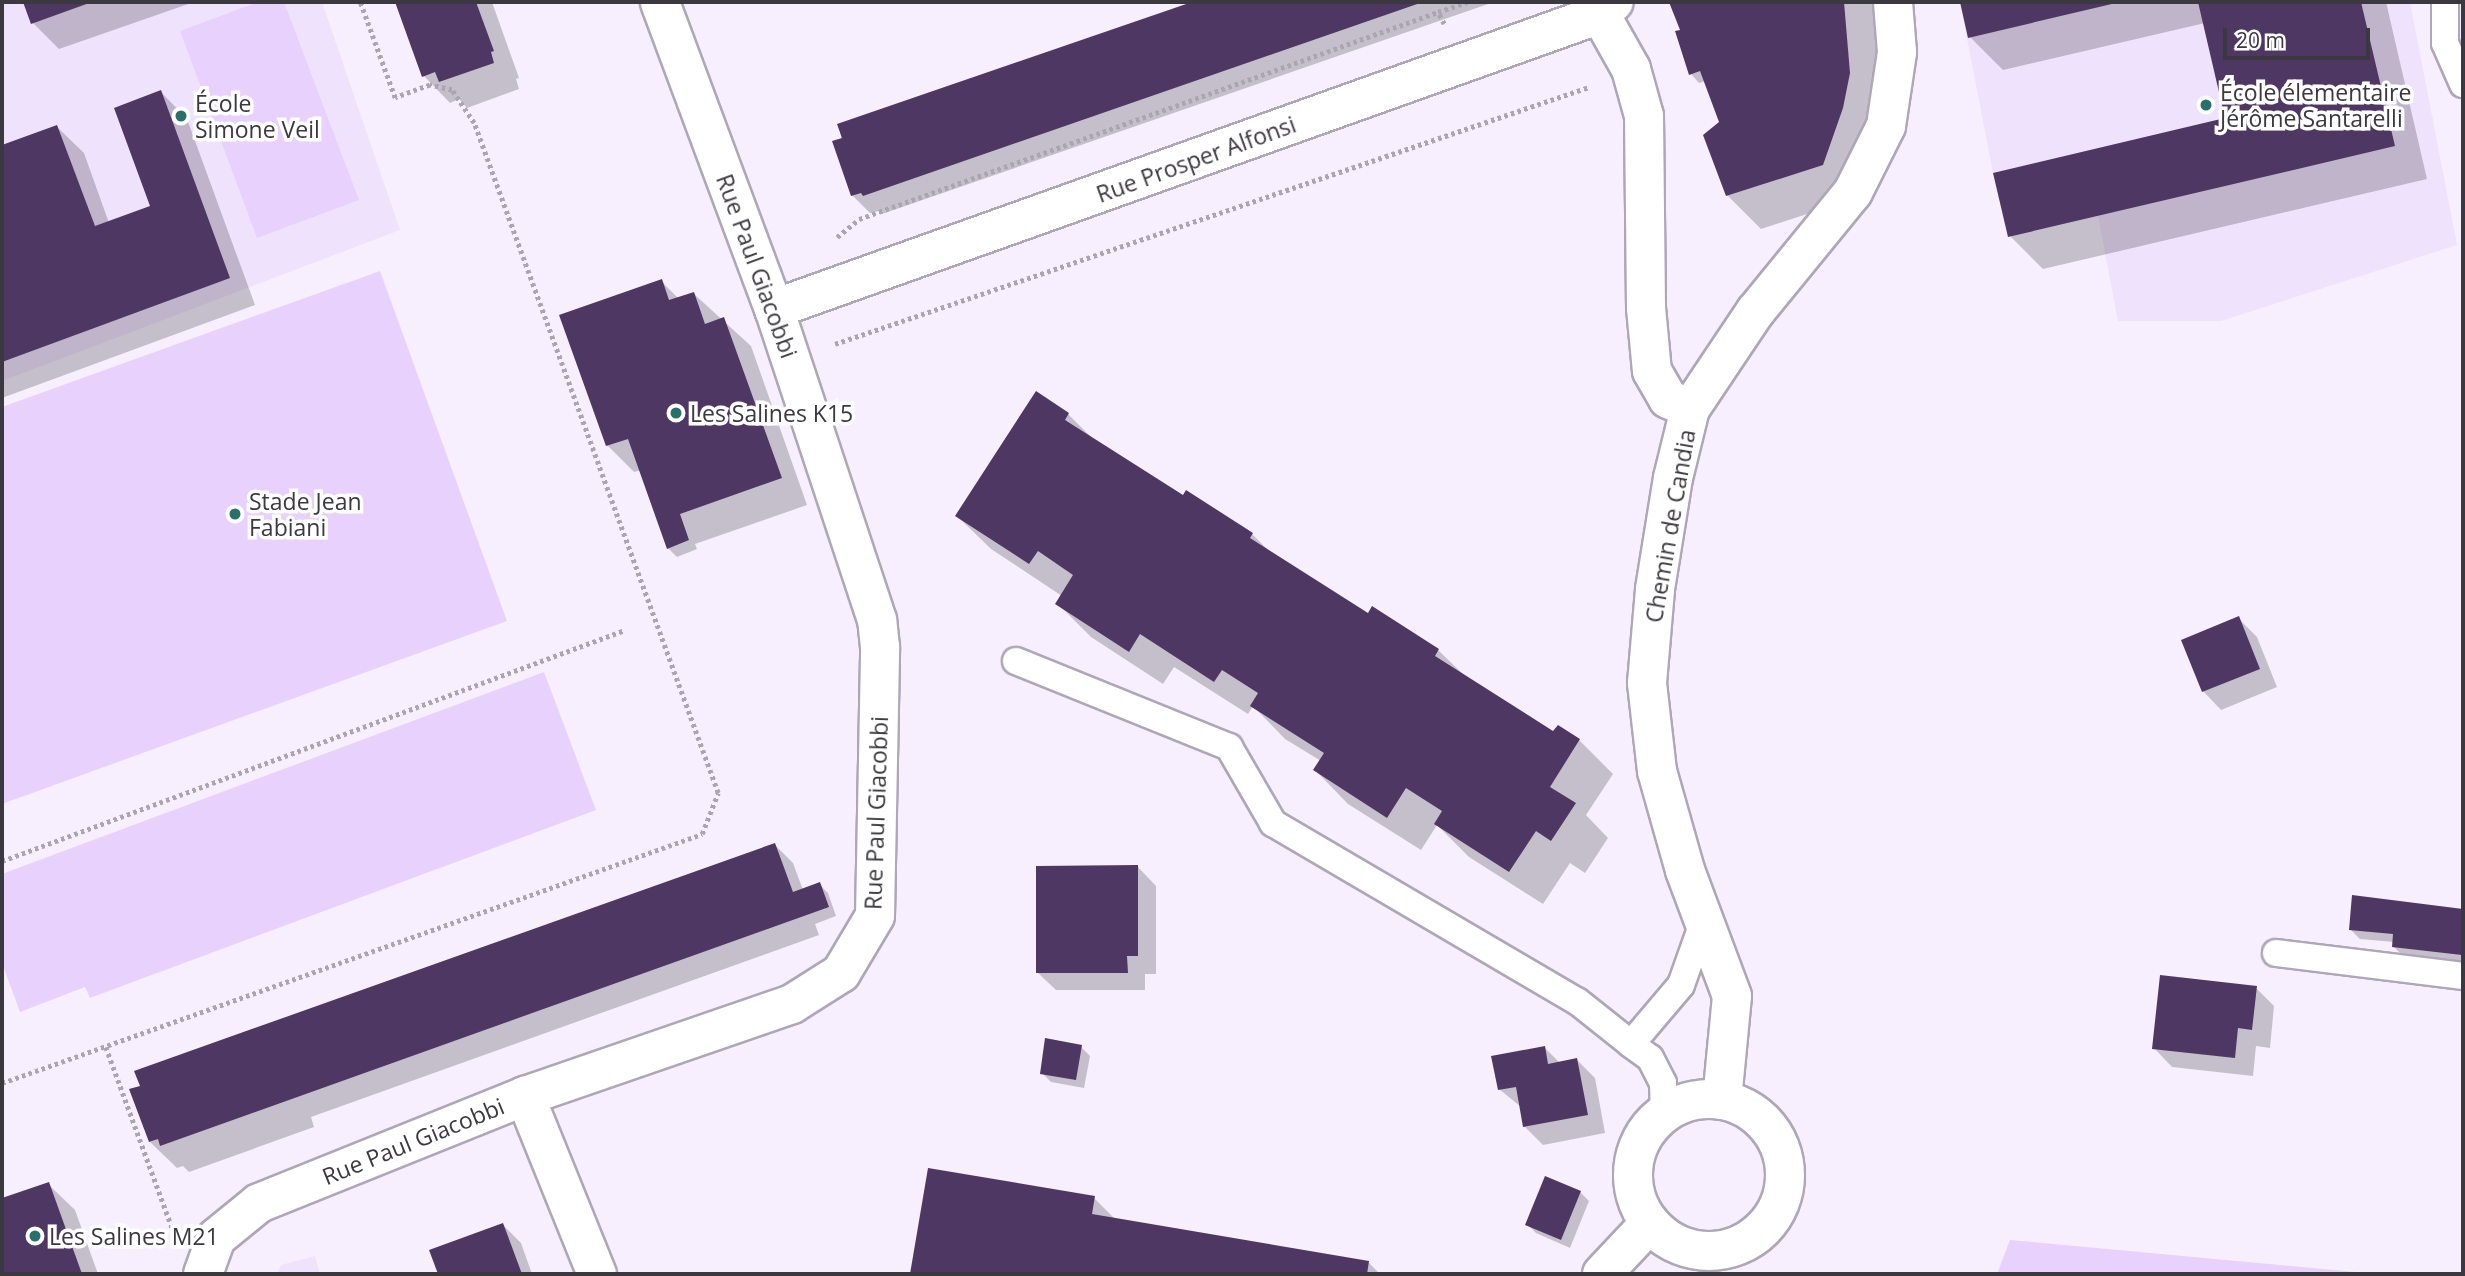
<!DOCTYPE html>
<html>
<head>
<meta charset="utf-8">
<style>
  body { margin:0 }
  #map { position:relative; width:2465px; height:1276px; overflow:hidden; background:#f7effe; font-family:"Open Sans",sans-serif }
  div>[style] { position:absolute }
  .built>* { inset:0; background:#efe2fc }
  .green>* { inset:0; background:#e8d2fd }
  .shadow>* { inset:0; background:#0003 }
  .building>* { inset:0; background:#4f3764 }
  .path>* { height:4.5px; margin-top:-2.25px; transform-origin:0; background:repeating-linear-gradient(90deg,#aba5b0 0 3.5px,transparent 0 7px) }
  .roads { filter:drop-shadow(2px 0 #afa6b8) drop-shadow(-2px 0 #afa6b8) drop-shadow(0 2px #afa6b8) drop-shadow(0 -2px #afa6b8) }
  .lane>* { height:26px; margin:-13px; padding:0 13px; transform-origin:13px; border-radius:13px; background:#fff }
  .street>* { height:38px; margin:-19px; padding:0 19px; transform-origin:19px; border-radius:19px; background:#fff }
  .street>.ring { margin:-19px; padding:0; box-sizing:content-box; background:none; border:38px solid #fff; border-radius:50% }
  .dots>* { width:19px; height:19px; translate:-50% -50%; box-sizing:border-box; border:4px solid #fff; border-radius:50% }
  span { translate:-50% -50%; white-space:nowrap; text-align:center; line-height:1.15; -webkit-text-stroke:7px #fff; paint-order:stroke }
  .poi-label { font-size:23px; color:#3c383f }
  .left { translate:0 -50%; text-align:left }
  .street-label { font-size:23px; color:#3c383f }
  .frame { position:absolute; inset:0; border:4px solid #3c383f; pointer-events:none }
  .scale { position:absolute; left:2223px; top:28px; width:147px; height:32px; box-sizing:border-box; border:4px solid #3c383f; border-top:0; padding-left:9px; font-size:21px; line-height:24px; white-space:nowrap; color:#3c383f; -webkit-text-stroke:5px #fff; paint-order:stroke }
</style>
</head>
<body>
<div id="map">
  <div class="built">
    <i style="clip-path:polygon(2px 2px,322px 2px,400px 230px,2px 381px)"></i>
    <i style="clip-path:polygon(1960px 2px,2410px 2px,2457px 245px,2221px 321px,2118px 321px,2098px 216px,1993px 173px)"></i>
    <i style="clip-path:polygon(315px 1256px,320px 1274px,277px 1274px,281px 1265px)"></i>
  </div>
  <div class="green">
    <i style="clip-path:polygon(258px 2px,284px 2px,359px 200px,257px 238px,180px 31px)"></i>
    <i style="clip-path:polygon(380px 271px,507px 621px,2px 804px,2px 407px)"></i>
    <i style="clip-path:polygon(544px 672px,596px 810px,90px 998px,85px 987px,20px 1012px,2px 963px,2px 874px)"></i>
    <i style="clip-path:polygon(2010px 1240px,2011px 1240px,2377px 1274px,1997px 1274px)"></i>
  </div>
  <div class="shadow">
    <i style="clip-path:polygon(25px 2px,194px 2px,59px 49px,33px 23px)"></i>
    <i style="clip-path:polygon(397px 2px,492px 2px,519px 78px,516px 79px,519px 89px,467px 108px,459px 99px,450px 103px,424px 76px)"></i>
    <i style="clip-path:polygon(1197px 2px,1494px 2px,882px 214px,879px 211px,870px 213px,852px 195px,839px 126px)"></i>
    <i style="clip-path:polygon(1671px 2px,1872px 2px,1883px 108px,1856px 198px,1761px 229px,1728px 196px,1705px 135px,1721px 122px,1706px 81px,1699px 83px,1691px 74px,1683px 30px)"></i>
    <i style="clip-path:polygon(1961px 2px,2386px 2px,2427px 179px,2043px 269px,2010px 236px,2227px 120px,2205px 23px,2003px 70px,1970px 37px)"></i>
    <i style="clip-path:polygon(161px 92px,187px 119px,255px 305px,2px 398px,2px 147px,57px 127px,84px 153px,109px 223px,152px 207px)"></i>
    <i style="clip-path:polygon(661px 281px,679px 299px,694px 294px,751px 346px,807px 505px,695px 544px,697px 549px,677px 557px,668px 548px,641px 470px,634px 472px,607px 445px)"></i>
    <i style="clip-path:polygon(1068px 414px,1095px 441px,1183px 497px,1252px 534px,1271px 553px,1368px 615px,1373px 608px,1438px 650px,1466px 677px,1554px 733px,1558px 727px,1579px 740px,1613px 774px,1586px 815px,1608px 838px,1585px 873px,1570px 863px,1543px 904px,1469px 857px,1437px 825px,1421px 850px,1348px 804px,1315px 770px,1321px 761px,1285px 739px,1253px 706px,1248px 714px,1174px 667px,1163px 684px,1091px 637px,1057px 603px,1062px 596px,991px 549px,957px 516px)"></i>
    <i style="clip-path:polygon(2238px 618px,2257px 637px,2277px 687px,2221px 710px,2203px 691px)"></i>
    <i style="clip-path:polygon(775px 845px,793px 863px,803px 890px,819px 884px,828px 893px,836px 916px,815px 924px,819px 935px,311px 1117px,314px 1127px,189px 1172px,183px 1166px,177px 1168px,150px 1142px)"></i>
    <i style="clip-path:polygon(1138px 867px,1156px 886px,1156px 974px,1145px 974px,1145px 990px,1056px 990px,1037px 972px)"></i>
    <i style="clip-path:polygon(2353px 897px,2463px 911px,2463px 970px,2412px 965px,2394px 947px,2394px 942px,2360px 939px,2351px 930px)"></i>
    <i style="clip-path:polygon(2256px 988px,2274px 1006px,2270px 1048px,2256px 1046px,2253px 1076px,2172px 1067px,2154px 1048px)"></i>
    <i style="clip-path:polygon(1081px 1047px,1090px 1056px,1084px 1088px,1051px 1082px,1042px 1073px)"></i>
    <i style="clip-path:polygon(1545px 1048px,1560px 1063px,1577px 1060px,1595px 1078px,1605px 1133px,1543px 1145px,1524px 1126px,1521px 1107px,1499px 1089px)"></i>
    <i style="clip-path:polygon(930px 1170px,1094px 1198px,1116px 1220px,1368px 1262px,1380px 1274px,912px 1274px)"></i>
    <i style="clip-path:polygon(48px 1184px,75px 1210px,98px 1274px,2px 1274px,2px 1200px)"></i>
    <i style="clip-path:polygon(1580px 1192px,1589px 1201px,1570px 1248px,1536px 1233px,1527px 1224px)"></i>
    <i style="clip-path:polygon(503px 1225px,521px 1243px,532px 1274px,440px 1274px,431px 1251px)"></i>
  </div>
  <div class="building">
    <i style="clip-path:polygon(23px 2px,92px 2px,31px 24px)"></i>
    <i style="clip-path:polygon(395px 2px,476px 2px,494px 51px,491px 52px,494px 63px,439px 82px,435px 72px,422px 77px)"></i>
    <i style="clip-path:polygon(1192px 2px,1423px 2px,863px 196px,861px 193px,851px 196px,832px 141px,842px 138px,837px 124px)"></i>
    <i style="clip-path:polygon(1669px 2px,1844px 2px,1850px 73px,1843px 108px,1823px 165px,1726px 196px,1703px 135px,1719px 122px,1700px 71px,1689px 75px,1675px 31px,1680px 30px)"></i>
    <i style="clip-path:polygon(1960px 2px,2116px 2px,2116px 3px,1968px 38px)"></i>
    <i style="clip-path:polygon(2198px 2px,2361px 2px,2395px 146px,2008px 237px,1993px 173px,2225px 118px)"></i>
    <i style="clip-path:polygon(161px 90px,230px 278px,2px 362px,2px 145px,57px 125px,95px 226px,150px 206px,114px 108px)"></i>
    <i style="clip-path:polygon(662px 279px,669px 300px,694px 292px,705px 324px,724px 317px,782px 478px,680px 514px,689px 540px,667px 549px,628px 439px,606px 446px,559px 315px)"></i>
    <i style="clip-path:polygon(1036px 391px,1069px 413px,1065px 420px,1183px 495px,1186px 490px,1253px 533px,1250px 538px,1368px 613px,1372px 606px,1439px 649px,1435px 656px,1553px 731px,1558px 725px,1580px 739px,1550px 787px,1576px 803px,1551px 841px,1536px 831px,1509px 872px,1434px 824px,1442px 811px,1406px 788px,1387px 818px,1313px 770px,1324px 753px,1250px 706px,1258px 693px,1222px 670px,1214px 682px,1140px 634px,1129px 652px,1055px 604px,1073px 575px,1038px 551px,1029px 564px,955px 516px)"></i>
    <i style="clip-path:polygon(2239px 616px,2260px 669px,2202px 692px,2181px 640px)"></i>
    <i style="clip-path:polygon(775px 843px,793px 892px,820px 882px,829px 907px,160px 1146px,158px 1139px,149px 1142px,129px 1089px,140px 1086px,134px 1071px)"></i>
    <i style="clip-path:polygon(1138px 865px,1138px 956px,1127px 956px,1128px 973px,1036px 973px,1036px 866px)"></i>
    <i style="clip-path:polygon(2352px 895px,2463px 909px,2462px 955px,2392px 947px,2393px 934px,2349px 930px)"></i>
    <i style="clip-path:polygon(2160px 975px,2257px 986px,2252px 1030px,2238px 1028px,2235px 1058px,2152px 1049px)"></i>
    <i style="clip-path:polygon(1045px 1038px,1082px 1045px,1076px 1080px,1040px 1074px)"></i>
    <i style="clip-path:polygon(1545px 1046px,1548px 1064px,1577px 1058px,1588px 1115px,1523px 1127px,1516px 1087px,1498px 1090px,1491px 1056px)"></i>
    <i style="clip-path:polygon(928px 1168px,1095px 1196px,1092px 1214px,1369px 1261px,1367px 1274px,910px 1274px)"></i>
    <i style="clip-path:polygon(1545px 1176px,1581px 1191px,1561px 1240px,1525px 1225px)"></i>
    <i style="clip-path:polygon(49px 1182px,82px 1274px,2px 1274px,2px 1198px)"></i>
    <i style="clip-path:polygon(503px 1223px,522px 1274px,438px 1274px,429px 1250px)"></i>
  </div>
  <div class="path">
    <i style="left:1444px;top:24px;width:13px;rotate:-117deg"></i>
    <i style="left:1438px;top:12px;width:31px;rotate:-19deg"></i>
    <i style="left:837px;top:237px;width:28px;rotate:-39deg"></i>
    <i style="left:859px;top:219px;width:615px;rotate:-19.67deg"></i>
    <i style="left:835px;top:344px;width:797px;rotate:-18.82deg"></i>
    <i style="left:2px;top:861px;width:664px;rotate:-20.34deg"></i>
    <i style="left:106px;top:1047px;width:192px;rotate:69.9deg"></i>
    <i style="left:2px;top:1083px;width:743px;rotate:-19.58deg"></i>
    <i style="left:702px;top:834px;width:44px;rotate:-68.7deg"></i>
    <i style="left:718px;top:793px;width:713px;rotate:-110.01deg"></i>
    <i style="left:474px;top:123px;width:40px;rotate:-124deg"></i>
    <i style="left:452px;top:90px;width:23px;rotate:-167deg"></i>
    <i style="left:430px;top:85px;width:37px;rotate:160deg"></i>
    <i style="left:395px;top:98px;width:102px;rotate:-110deg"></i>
  </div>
  <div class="roads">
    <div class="lane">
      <i style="left:2445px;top:2px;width:41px;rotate:90deg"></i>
      <i style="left:2445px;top:43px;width:45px;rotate:66.3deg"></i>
      <i style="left:1016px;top:661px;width:230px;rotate:22deg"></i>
      <i style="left:1229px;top:747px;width:88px;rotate:59.9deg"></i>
      <i style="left:1273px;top:823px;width:352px;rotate:30.4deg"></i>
      <i style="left:1577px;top:1001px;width:69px;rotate:38.5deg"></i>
      <i style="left:2276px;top:953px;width:188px;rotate:7deg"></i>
      <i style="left:1664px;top:1113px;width:30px;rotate:-92deg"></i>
      <i style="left:1663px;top:1083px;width:28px;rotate:-117deg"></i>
      <i style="left:1650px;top:1058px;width:24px;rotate:-144deg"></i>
      <i style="left:1631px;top:1044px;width:77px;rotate:-49.7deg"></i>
      <i style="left:1681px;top:985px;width:69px;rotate:-70.5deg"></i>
    </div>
    <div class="street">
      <i style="left:1600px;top:14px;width:63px;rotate:60.6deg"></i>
      <i style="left:1631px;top:69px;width:49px;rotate:74.5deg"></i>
      <i style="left:1644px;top:116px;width:192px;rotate:89.4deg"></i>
      <i style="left:1646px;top:308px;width:63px;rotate:84.6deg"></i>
      <i style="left:1652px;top:371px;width:32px;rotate:60deg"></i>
      <i style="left:1668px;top:399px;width:24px;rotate:24deg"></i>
      <i style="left:774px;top:309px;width:877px;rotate:-19.65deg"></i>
      <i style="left:1600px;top:14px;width:18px;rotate:-41deg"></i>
      <i style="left:525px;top:1096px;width:192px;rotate:68deg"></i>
      <i class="ring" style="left:1633px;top:1099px;width:114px;height:114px"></i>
      <i style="left:1722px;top:1100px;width:104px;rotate:-84.5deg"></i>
      <i style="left:1732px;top:996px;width:134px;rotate:-110.5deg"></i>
      <i style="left:1685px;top:870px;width:103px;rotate:-105.8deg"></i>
      <i style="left:1657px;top:771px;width:89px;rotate:-96.5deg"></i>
      <i style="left:1647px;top:683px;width:94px;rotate:-85.1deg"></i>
      <i style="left:1655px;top:589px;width:112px;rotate:-80.8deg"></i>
      <i style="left:1673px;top:478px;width:71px;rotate:-76.2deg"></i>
      <i style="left:1690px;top:409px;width:117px;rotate:-56.2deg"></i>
      <i style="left:1755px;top:312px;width:155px;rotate:-50.8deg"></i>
      <i style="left:1853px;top:192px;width:74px;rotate:-63.4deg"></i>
      <i style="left:1886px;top:126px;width:75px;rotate:-81.5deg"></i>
      <i style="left:1897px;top:52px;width:50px;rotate:-94.6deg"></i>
      <i style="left:203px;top:1274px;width:38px;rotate:-70deg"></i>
      <i style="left:216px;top:1238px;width:55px;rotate:-39.1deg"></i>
      <i style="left:259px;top:1203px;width:287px;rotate:-21.9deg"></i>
      <i style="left:525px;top:1096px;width:282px;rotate:-19deg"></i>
      <i style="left:792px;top:1004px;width:58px;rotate:-32.3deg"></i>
      <i style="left:841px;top:973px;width:66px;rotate:-59.2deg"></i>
      <i style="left:875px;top:916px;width:269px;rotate:-88.9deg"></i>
      <i style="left:880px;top:647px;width:27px;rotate:-96deg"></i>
      <i style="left:877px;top:620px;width:328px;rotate:-108.3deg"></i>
      <i style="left:774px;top:309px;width:327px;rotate:-110.4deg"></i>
      <i style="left:1602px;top:1274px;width:70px;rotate:-46.7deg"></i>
    </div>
  </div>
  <div class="dots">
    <i style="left:2206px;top:105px;background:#28716b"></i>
    <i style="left:181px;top:116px;background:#28716b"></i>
    <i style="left:676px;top:413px;background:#28716b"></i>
    <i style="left:235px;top:514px;background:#28716b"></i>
    <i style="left:35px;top:1236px;background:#28716b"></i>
  </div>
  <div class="poi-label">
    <span class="left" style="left:2220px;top:105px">École élementaire<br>Jérôme Santarelli</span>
    <span class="left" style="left:195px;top:116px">École<br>Simone Veil</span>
    <span class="left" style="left:690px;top:413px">Les Salines K15</span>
    <span class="left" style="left:249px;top:514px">Stade Jean<br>Fabiani</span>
    <span class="left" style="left:49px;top:1236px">Les Salines M21</span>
  </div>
  <div class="street-label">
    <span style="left:1196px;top:159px;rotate:-20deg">Rue Prosper Alfonsi</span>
    <span style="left:757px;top:266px;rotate:70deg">Rue Paul Giacobbi</span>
    <span style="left:1670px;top:526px;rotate:-80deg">Chemin de Candia</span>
    <span style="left:876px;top:813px;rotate:-88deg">Rue Paul Giacobbi</span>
    <span style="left:413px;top:1141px;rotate:-22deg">Rue Paul Giacobbi</span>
  </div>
  <div class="frame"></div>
  <div class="scale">20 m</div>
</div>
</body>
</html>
